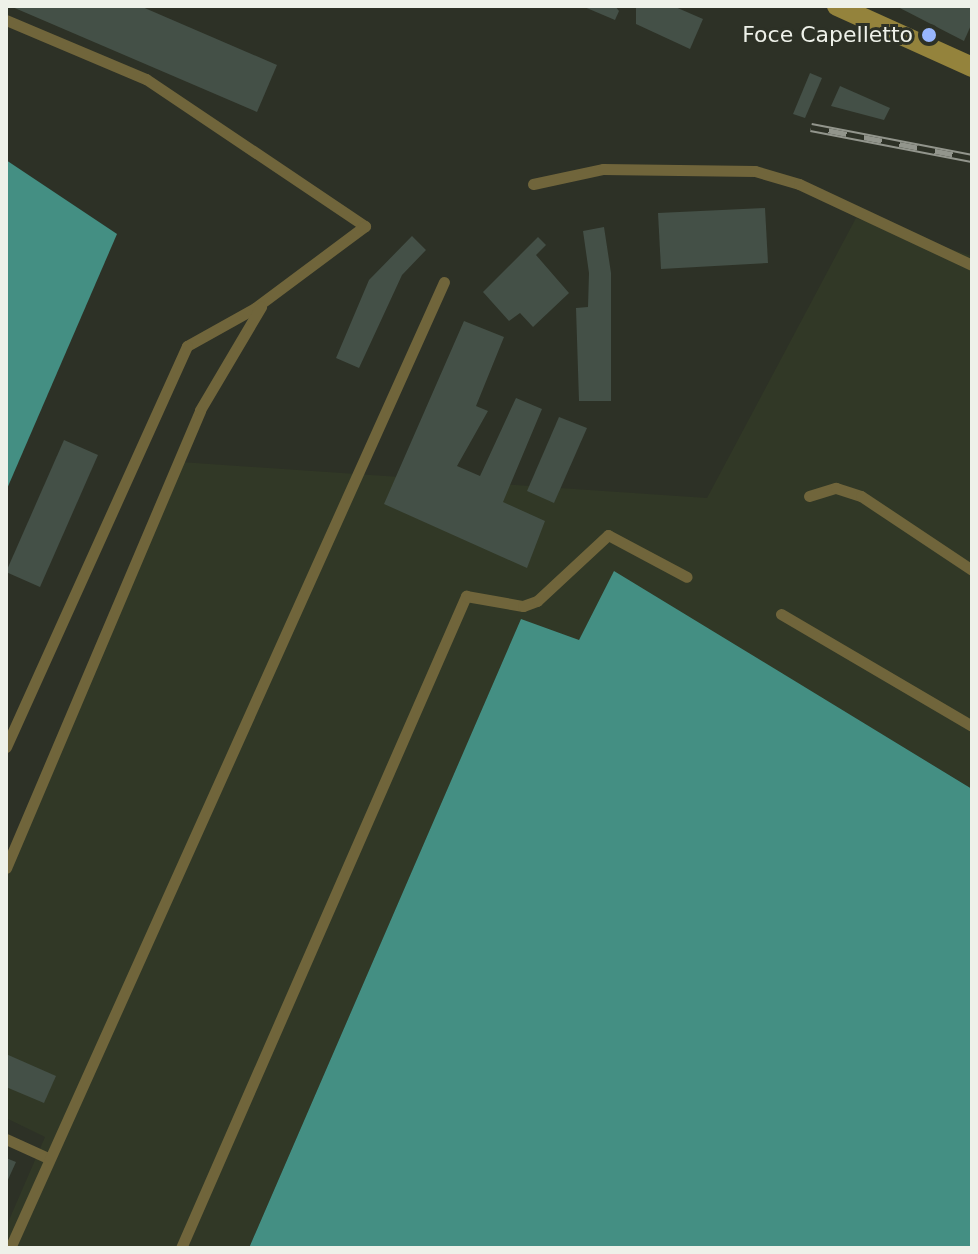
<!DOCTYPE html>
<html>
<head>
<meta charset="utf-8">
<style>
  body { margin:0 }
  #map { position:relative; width:978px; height:1254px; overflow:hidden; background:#2d3126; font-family:"DejaVu Sans",sans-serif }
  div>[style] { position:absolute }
  .built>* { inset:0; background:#313826 }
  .water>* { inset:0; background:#448f83 }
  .building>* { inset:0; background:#445047 }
  .service>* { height:11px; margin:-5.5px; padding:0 5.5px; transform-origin:5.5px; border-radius:5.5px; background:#70653b }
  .secondary>* { height:20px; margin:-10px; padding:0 10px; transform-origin:10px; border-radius:10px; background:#94833c }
  .rail>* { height:9px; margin-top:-4.5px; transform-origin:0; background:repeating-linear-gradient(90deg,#2d3126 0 18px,#92958c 0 36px); box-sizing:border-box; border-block:2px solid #92958c }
  .dots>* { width:22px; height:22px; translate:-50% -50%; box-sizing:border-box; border:4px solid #2d3126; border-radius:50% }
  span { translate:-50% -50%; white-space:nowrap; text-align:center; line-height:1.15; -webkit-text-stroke:6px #2d3126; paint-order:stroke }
  .poi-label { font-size:22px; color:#eef1e9 }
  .right { translate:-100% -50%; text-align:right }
  .frame { position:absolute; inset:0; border:8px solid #eef1e9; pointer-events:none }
</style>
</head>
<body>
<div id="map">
  <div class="built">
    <i style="clip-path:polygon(856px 218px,972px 256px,972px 789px,614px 572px,579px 641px,521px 620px,249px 1248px,6px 1248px,6px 1227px,45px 1137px,6px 1118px,6px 860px,181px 462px,707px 498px)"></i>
  </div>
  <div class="water">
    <i style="clip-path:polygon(6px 160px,117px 234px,6px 491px)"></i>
    <i style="clip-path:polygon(614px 571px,972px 789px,972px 1248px,249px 1248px,521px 619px,579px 640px)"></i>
  </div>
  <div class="building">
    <i style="clip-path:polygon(10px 6px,140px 6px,277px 65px,257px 112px)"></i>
    <i style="clip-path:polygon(582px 6px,615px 6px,619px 11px,615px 20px)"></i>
    <i style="clip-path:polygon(636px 6px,673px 6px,703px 19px,690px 49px,636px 24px)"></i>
    <i style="clip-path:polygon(896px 6px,972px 6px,972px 23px,964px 41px)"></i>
    <i style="clip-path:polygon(810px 73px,822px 78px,805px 118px,793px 114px)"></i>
    <i style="clip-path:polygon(840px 86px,890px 108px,884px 120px,831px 106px)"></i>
    <i style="clip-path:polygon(765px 208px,768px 263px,661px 269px,658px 213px)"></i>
    <i style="clip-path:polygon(604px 227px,611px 273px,611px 401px,579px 401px,576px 308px,588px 307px,589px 273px,583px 231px)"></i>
    <i style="clip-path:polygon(412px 236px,426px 250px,402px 275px,359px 368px,336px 358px,369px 280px)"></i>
    <i style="clip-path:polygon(538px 237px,546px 245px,536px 255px,569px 293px,533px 327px,520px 313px,509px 321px,483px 292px)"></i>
    <i style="clip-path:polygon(464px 321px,504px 337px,476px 406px,488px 411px,457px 466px,480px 476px,516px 398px,542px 409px,503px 502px,545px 521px,527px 568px,384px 504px)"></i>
    <i style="clip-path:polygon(559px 417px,587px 428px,554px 503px,527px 491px)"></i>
    <i style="clip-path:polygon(64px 440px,98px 455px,40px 587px,6px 572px)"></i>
    <i style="clip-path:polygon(6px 1054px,56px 1076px,44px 1103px,6px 1087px)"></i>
    <i style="clip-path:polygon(6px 1158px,16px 1162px,6px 1184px)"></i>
  </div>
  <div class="service">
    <i style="left:6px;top:20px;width:152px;rotate:22.9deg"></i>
    <i style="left:146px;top:79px;width:264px;rotate:33.9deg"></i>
    <i style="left:365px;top:226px;width:137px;rotate:143.3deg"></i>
    <i style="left:255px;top:308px;width:78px;rotate:150.8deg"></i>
    <i style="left:187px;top:346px;width:440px;rotate:114.3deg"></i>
    <i style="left:533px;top:184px;width:72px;rotate:-12.1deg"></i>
    <i style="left:603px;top:169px;width:152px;rotate:0.8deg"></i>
    <i style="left:755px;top:171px;width:46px;rotate:16.5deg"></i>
    <i style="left:799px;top:184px;width:191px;rotate:25.1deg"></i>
    <i style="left:809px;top:496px;width:28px;rotate:-17deg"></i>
    <i style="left:836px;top:488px;width:26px;rotate:18deg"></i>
    <i style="left:861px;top:496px;width:133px;rotate:33.7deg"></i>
    <i style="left:781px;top:614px;width:221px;rotate:30.4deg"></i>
    <i style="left:6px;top:868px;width:497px;rotate:-67deg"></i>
    <i style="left:200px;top:410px;width:120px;rotate:-59.4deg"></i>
    <i style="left:6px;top:1139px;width:46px;rotate:24.3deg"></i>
    <i style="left:10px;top:1248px;width:1059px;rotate:-65.81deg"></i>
    <i style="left:181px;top:1248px;width:712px;rotate:-66.39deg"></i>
    <i style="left:466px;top:596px;width:58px;rotate:10deg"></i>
    <i style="left:523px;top:606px;width:15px;rotate:-20deg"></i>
    <i style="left:537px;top:601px;width:97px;rotate:-42.9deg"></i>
    <i style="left:608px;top:535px;width:89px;rotate:28deg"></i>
  </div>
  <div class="secondary">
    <i style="left:837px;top:6px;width:148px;rotate:24.3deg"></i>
  </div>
  <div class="rail">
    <i style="left:811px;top:127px;width:164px;rotate:10.9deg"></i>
  </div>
  <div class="dots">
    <i style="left:929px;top:35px;background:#98b6fd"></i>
  </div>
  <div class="poi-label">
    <span class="right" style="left:913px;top:35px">Foce Capelletto</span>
  </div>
  <div class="frame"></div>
</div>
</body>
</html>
